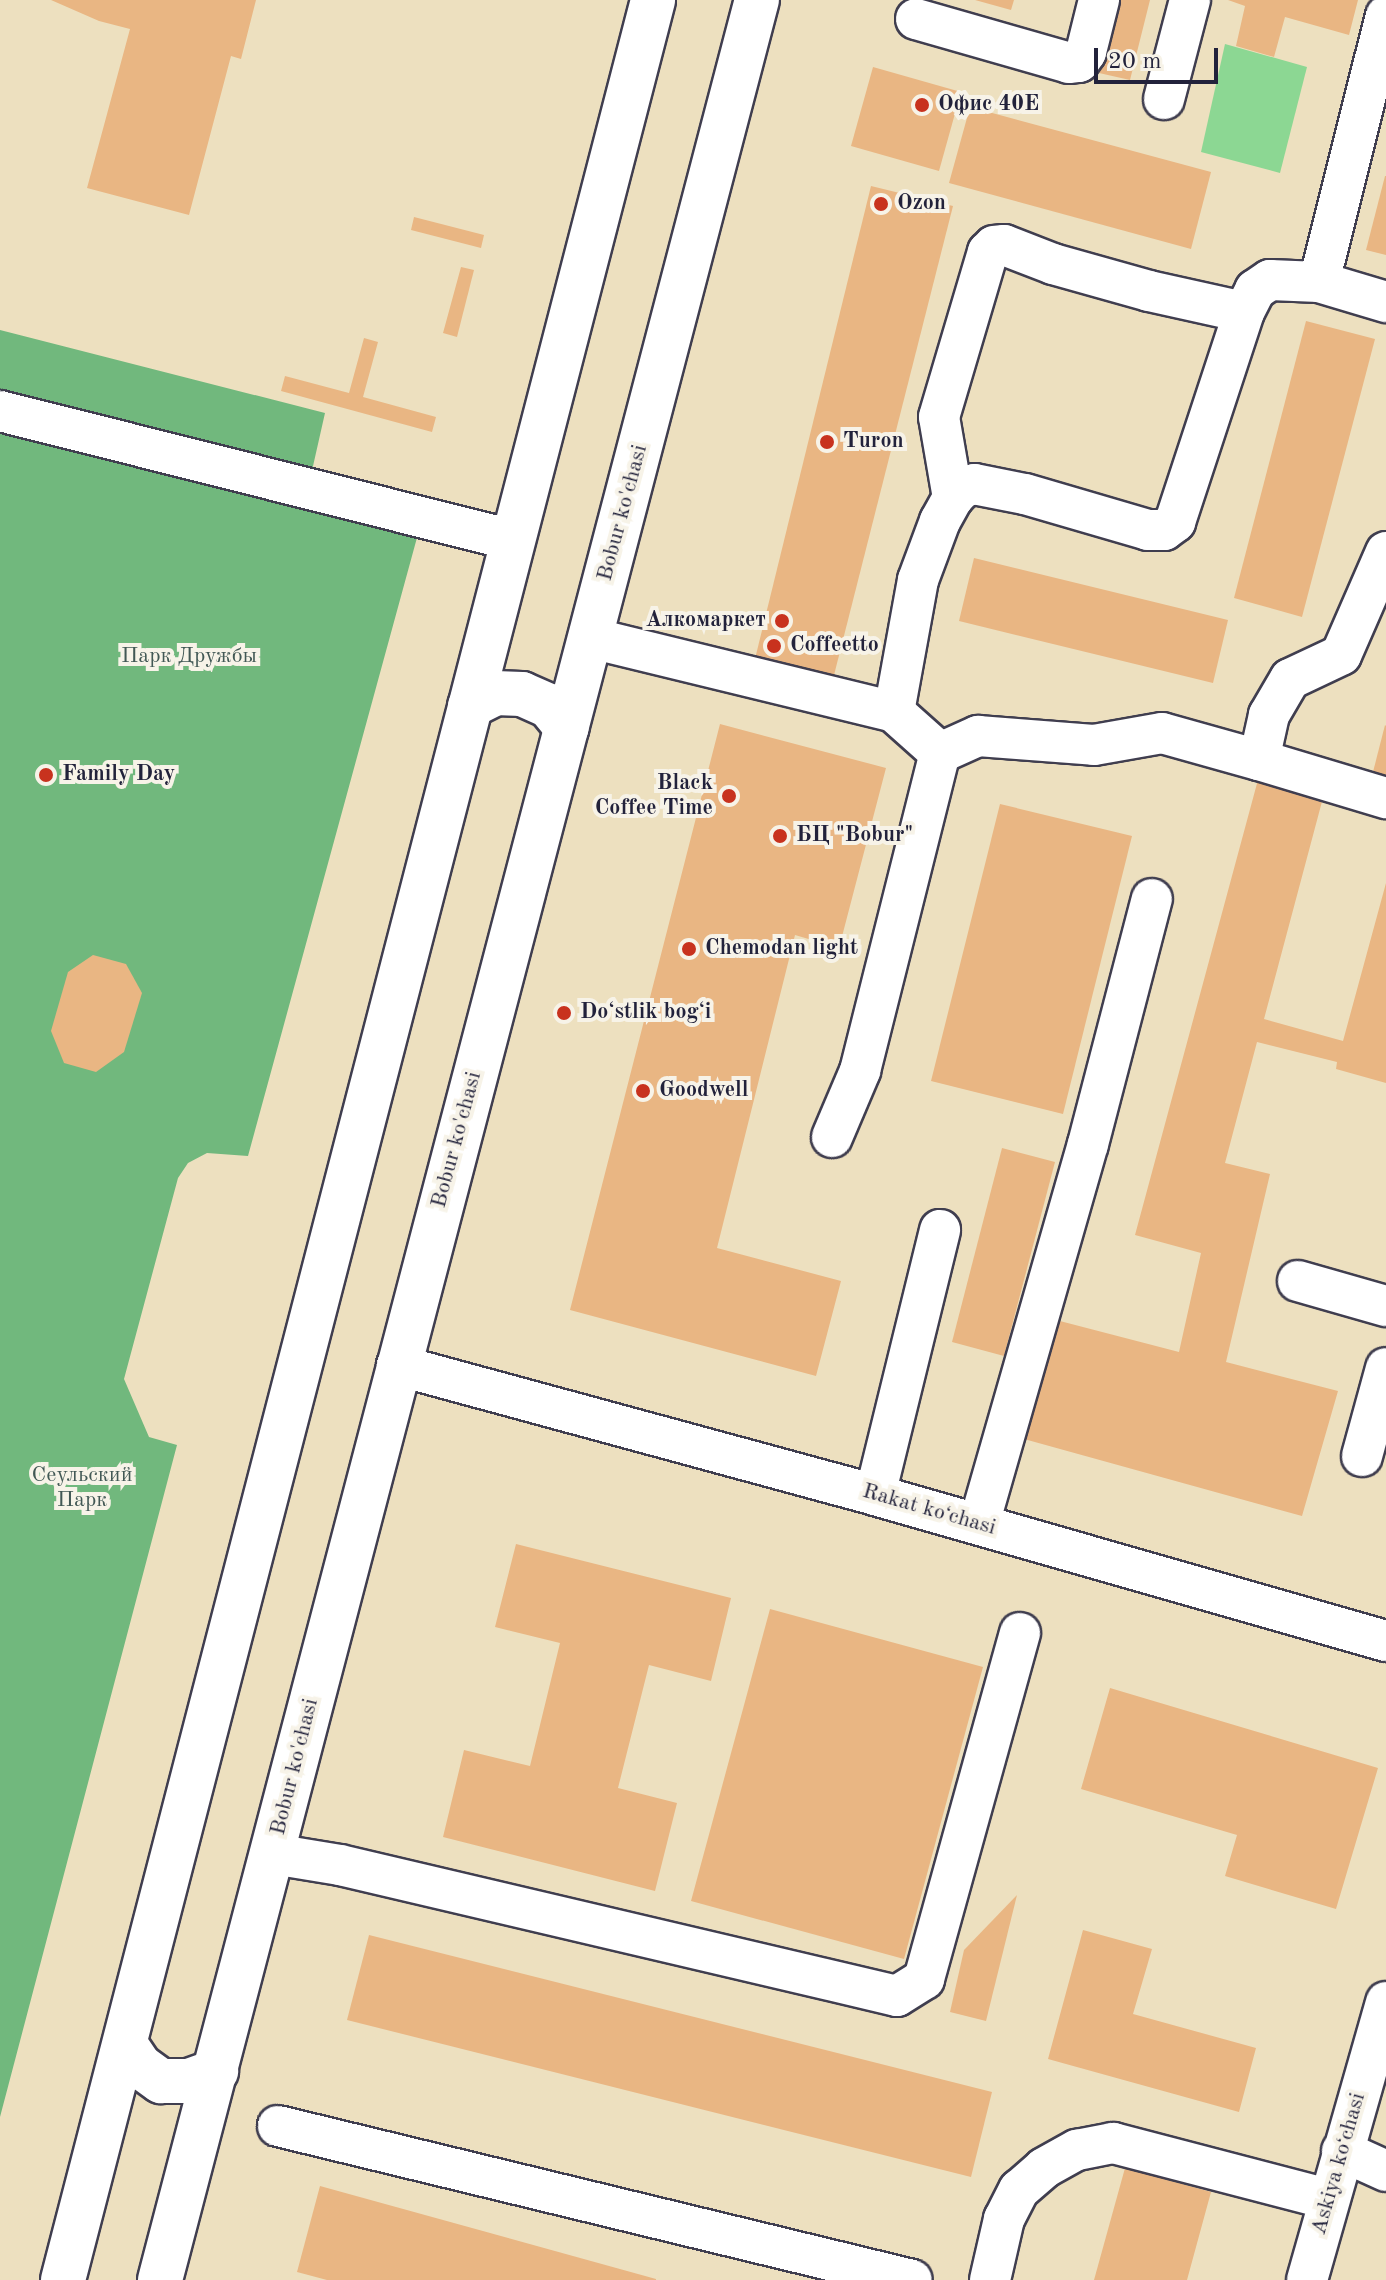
<!DOCTYPE html>
<html>
<head>
<meta charset="utf-8">
<style>
  body { margin:0 }
  #map { position:relative; width:1386px; height:2280px; overflow:hidden; background:#ede0bf; font-family:"Old Standard TT",serif }
  div>[style] { position:absolute }
  .green>* { inset:0; background:#8cd793 }
  .forest>* { inset:0; background:#71b87d }
  .building>* { inset:0; background:#e9b683 }
  .roads { filter:drop-shadow(2px 0 #403e4f) drop-shadow(-2px 0 #403e4f) drop-shadow(0 2px #403e4f) drop-shadow(0 -2px #403e4f) }
  .minor>* { height:40px; margin:-20px; padding:0 20px; transform-origin:20px; border-radius:20px; background:#fff }
  .major>* { height:44px; margin:-22px; padding:0 22px; transform-origin:22px; border-radius:22px; background:#fff }
  .dots>* { width:22px; height:22px; translate:-50% -50%; box-sizing:border-box; border:4px solid #f7f3e8; border-radius:50% }
  span { translate:-50% -50%; white-space:nowrap; text-align:center; line-height:1.15; -webkit-text-stroke:8px #f7f3e8; paint-order:stroke }
  .poi-label { font-size:22px; color:#22223b; font-weight:700 }
  .left { translate:0 -50%; text-align:left }
  .right { translate:-100% -50%; text-align:right }
  .street-label { font-size:22px; color:#22223b }
  .park-label { font-size:22px; color:#425855 }
  .scale { position:absolute; left:1094px; top:48px; width:124px; height:36px; box-sizing:border-box; border:4px solid #22223b; border-top:0; padding-left:10px; font-size:24px; line-height:28px; white-space:nowrap; color:#22223b; -webkit-text-stroke:6px #f7f3e8; paint-order:stroke }
</style>
</head>
<body>
<div id="map">
  <div class="green">
    <i style="clip-path:polygon(1225px 44px,1307px 67px,1280px 173px,1201px 152px)"></i>
  </div>
  <div class="forest">
    <i style="clip-path:polygon(0 330px,325px 413px,304px 506px,418px 534px,248px 1156px,207px 1153px,188px 1163px,178px 1178px,124px 1379px,149px 1437px,177px 1445px,0 2117px)"></i>
  </div>
  <div class="building">
    <i style="clip-path:polygon(51px 0,256px 0,241px 59px,231px 56px,189px 215px,87px 188px,130px 29px,99px 21px)"></i>
    <i style="clip-path:polygon(975px 0,1014px 0,1011px 10px)"></i>
    <i style="clip-path:polygon(1116px 0,1150px 0,1130px 80px,1099px 73px)"></i>
    <i style="clip-path:polygon(1228px 0,1358px 0,1349px 35px,1285px 17px,1274px 57px,1236px 46px,1245px 6px)"></i>
    <i style="clip-path:polygon(873px 67px,961px 92px,939px 171px,851px 146px)"></i>
    <i style="clip-path:polygon(970px 107px,1211px 172px,1191px 249px,949px 183px)"></i>
    <i style="clip-path:polygon(1385px 176px,1386px 176px,1386px 255px,1366px 250px)"></i>
    <i style="clip-path:polygon(871px 186px,953px 206px,831px 687px,753px 667px)"></i>
    <i style="clip-path:polygon(414px 217px,484px 235px,481px 248px,411px 230px)"></i>
    <i style="clip-path:polygon(461px 267px,474px 270px,457px 337px,443px 333px)"></i>
    <i style="clip-path:polygon(1306px 321px,1375px 339px,1302px 617px,1234px 598px)"></i>
    <i style="clip-path:polygon(364px 338px,378px 342px,363px 397px,436px 417px,432px 432px,281px 391px,285px 376px,349px 393px)"></i>
    <i style="clip-path:polygon(974px 558px,1228px 620px,1213px 683px,959px 621px)"></i>
    <i style="clip-path:polygon(720px 724px,886px 768px,839px 948px,795px 935px,717px 1248px,841px 1281px,816px 1376px,570px 1310px)"></i>
    <i style="clip-path:polygon(1385px 725px,1386px 726px,1386px 776px,1373px 772px)"></i>
    <i style="clip-path:polygon(1259px 776px,1324px 794px,1264px 1019px,1343px 1041px,1386px 883px,1386px 1083px,1336px 1069px,1337px 1062px,1257px 1042px,1225px 1163px,1270px 1174px,1226px 1362px,1338px 1391px,1302px 1516px,1024px 1439px,1056px 1320px,1179px 1352px,1201px 1253px,1135px 1235px)"></i>
    <i style="clip-path:polygon(1000px 804px,1132px 836px,1063px 1114px,931px 1081px)"></i>
    <i style="clip-path:polygon(93px 955px,126px 964px,142px 993px,124px 1052px,96px 1072px,64px 1063px,51px 1031px,68px 972px)"></i>
    <i style="clip-path:polygon(1002px 1148px,1055px 1162px,1004px 1356px,952px 1342px)"></i>
    <i style="clip-path:polygon(516px 1544px,731px 1598px,711px 1681px,649px 1665px,618px 1788px,677px 1803px,655px 1891px,443px 1837px,464px 1750px,530px 1766px,560px 1643px,495px 1627px)"></i>
    <i style="clip-path:polygon(770px 1609px,983px 1667px,904px 1959px,691px 1901px)"></i>
    <i style="clip-path:polygon(1110px 1688px,1378px 1768px,1336px 1909px,1225px 1876px,1237px 1835px,1081px 1789px)"></i>
    <i style="clip-path:polygon(1017px 1895px,986px 2021px,950px 2012px,964px 1950px)"></i>
    <i style="clip-path:polygon(1083px 1930px,1152px 1949px,1133px 2014px,1256px 2048px,1239px 2112px,1048px 2059px)"></i>
    <i style="clip-path:polygon(369px 1935px,992px 2092px,971px 2177px,347px 2020px)"></i>
    <i style="clip-path:polygon(1125px 2168px,1211px 2192px,1187px 2280px,1094px 2280px)"></i>
    <i style="clip-path:polygon(320px 2186px,656px 2279px,656px 2280px,327px 2280px,297px 2272px)"></i>
  </div>
  <div class="roads">
    <div class="minor">
      <i style="left:916px;top:19px;width:159px;rotate:16deg"></i>
      <i style="left:1069px;top:63px;width:10px;rotate:-6deg"></i>
      <i style="left:1079px;top:62px;width:12px;rotate:-55deg"></i>
      <i style="left:1086px;top:52px;width:54px;rotate:-76deg"></i>
      <i style="left:1164px;top:99px;width:102px;rotate:-75.3deg"></i>
      <i style="left:1319px;top:282px;width:70px;rotate:16.6deg"></i>
      <i style="left:0;top:411px;width:528px;rotate:14.14deg"></i>
      <i style="left:953px;top:498px;width:82px;rotate:-99.8deg"></i>
      <i style="left:939px;top:417px;width:172px;rotate:-73.5deg"></i>
      <i style="left:988px;top:252px;width:8px;rotate:-45deg"></i>
      <i style="left:994px;top:246px;width:10px;rotate:-6deg"></i>
      <i style="left:1004px;top:245px;width:53px;rotate:21.2deg"></i>
      <i style="left:1053px;top:264px;width:100px;rotate:15.7deg"></i>
      <i style="left:1149px;top:291px;width:97px;rotate:12.5deg"></i>
      <i style="left:1386px;top:552px;width:112px;rotate:113.6deg"></i>
      <i style="left:1341px;top:655px;width:56px;rotate:154.8deg"></i>
      <i style="left:1290px;top:679px;width:42px;rotate:120.3deg"></i>
      <i style="left:1269px;top:715px;width:46px;rotate:102.5deg"></i>
      <i style="left:1259px;top:760px;width:133px;rotate:16.7deg"></i>
      <i style="left:591px;top:638px;width:312px;rotate:13.7deg"></i>
      <i style="left:940px;top:753px;width:42px;rotate:-24.1deg"></i>
      <i style="left:978px;top:736px;width:116px;rotate:4.4deg"></i>
      <i style="left:1094px;top:745px;width:69px;rotate:-10deg"></i>
      <i style="left:1162px;top:733px;width:101px;rotate:15.6deg"></i>
      <i style="left:832px;top:1137px;width:72px;rotate:-67deg"></i>
      <i style="left:860px;top:1071px;width:328px;rotate:-75.9deg"></i>
      <i style="left:940px;top:753px;width:62px;rotate:-138.3deg"></i>
      <i style="left:894px;top:712px;width:134px;rotate:-79.7deg"></i>
      <i style="left:918px;top:580px;width:63px;rotate:-69.6deg"></i>
      <i style="left:940px;top:521px;width:26px;rotate:-61deg"></i>
      <i style="left:953px;top:498px;width:13px;rotate:-48deg"></i>
      <i style="left:962px;top:488px;width:13px;rotate:-18deg"></i>
      <i style="left:974px;top:484px;width:52px;rotate:11.1deg"></i>
      <i style="left:1025px;top:494px;width:128px;rotate:16.3deg"></i>
      <i style="left:1148px;top:530px;width:16px"></i>
      <i style="left:1164px;top:530px;width:14px;rotate:-36deg"></i>
      <i style="left:1175px;top:522px;width:221px;rotate:-71.8deg"></i>
      <i style="left:1244px;top:312px;width:25px;rotate:-63deg"></i>
      <i style="left:1255px;top:290px;width:18px;rotate:-34deg"></i>
      <i style="left:1270px;top:280px;width:49px;rotate:2.3deg"></i>
      <i style="left:1319px;top:282px;width:274px;rotate:-75.9deg"></i>
      <i style="left:1298px;top:1281px;width:91px;rotate:15.9deg"></i>
      <i style="left:397px;top:1365px;width:495px;rotate:15.2deg"></i>
      <i style="left:875px;top:1495px;width:531px;rotate:15.95deg"></i>
      <i style="left:1362px;top:1456px;width:91px;rotate:-74.7deg"></i>
      <i style="left:875px;top:1495px;width:273px;rotate:-76.2deg"></i>
      <i style="left:979px;top:1524px;width:395px;rotate:-74deg"></i>
      <i style="left:1088px;top:1144px;width:253px;rotate:-75.4deg"></i>
      <i style="left:273px;top:1854px;width:68px;rotate:9.3deg"></i>
      <i style="left:340px;top:1865px;width:572px;rotate:13.23deg"></i>
      <i style="left:897px;top:1996px;width:32px;rotate:-32deg"></i>
      <i style="left:924px;top:1979px;width:359px;rotate:-74.5deg"></i>
      <i style="left:278px;top:2126px;width:652px;rotate:13.65deg"></i>
      <i style="left:1342px;top:2151px;width:48px;rotate:24.4deg"></i>
      <i style="left:990px;top:2280px;width:63px;rotate:-77.1deg"></i>
      <i style="left:1004px;top:2219px;width:33px;rotate:-63deg"></i>
      <i style="left:1019px;top:2190px;width:33px;rotate:-41deg"></i>
      <i style="left:1044px;top:2168px;width:38px;rotate:-29deg"></i>
      <i style="left:1077px;top:2150px;width:37px;rotate:-11deg"></i>
      <i style="left:1113px;top:2143px;width:222px;rotate:14.6deg"></i>
      <i style="left:1307px;top:2280px;width:289px;rotate:-74.1deg"></i>
    </div>
    <div class="major">
      <i style="left:470px;top:706px;width:28px;rotate:-27deg"></i>
      <i style="left:495px;top:693px;width:27px;rotate:2deg"></i>
      <i style="left:522px;top:694px;width:30px;rotate:24deg"></i>
      <i style="left:549px;top:706px;width:28px;rotate:51deg"></i>
      <i style="left:125px;top:2044px;width:27px;rotate:56deg"></i>
      <i style="left:140px;top:2066px;width:26px;rotate:36deg"></i>
      <i style="left:161px;top:2081px;width:28px"></i>
      <i style="left:189px;top:2081px;width:29px;rotate:-20deg"></i>
      <i style="left:63px;top:2280px;width:2355px;rotate:-75.49deg"></i>
      <i style="left:160px;top:2280px;width:2357px;rotate:-75.33deg"></i>
    </div>
  </div>
  <div class="dots">
    <i style="left:922px;top:105px;background:#c8321e"></i>
    <i style="left:881px;top:204px;background:#c8321e"></i>
    <i style="left:827px;top:442px;background:#c8321e"></i>
    <i style="left:782px;top:621px;background:#c8321e"></i>
    <i style="left:774px;top:646px;background:#c8321e"></i>
    <i style="left:46px;top:775px;background:#c8321e"></i>
    <i style="left:729px;top:796px;background:#c8321e"></i>
    <i style="left:780px;top:836px;background:#c8321e"></i>
    <i style="left:689px;top:949px;background:#c8321e"></i>
    <i style="left:564px;top:1013px;background:#c8321e"></i>
    <i style="left:643px;top:1091px;background:#c8321e"></i>
  </div>
  <div class="poi-label">
    <span class="left" style="left:938px;top:105px">Офис 40Е</span>
    <span class="left" style="left:897px;top:204px">Ozon</span>
    <span class="left" style="left:843px;top:442px">Turon</span>
    <span class="right" style="left:766px;top:621px">Алкомаркет</span>
    <span class="left" style="left:790px;top:646px">Coffeetto</span>
    <span class="left" style="left:62px;top:775px">Family Day</span>
    <span class="right" style="left:713px;top:796px">Black<br>Coffee Time</span>
    <span class="left" style="left:796px;top:836px">БЦ "Bobur"</span>
    <span class="left" style="left:705px;top:949px">Chemodan light</span>
    <span class="left" style="left:580px;top:1013px">Doʻstlik bogʻi</span>
    <span class="left" style="left:659px;top:1091px">Goodwell</span>
  </div>
  <div class="street-label">
    <span style="left:623px;top:513px;rotate:-75deg">Bobur ko'chasi</span>
    <span style="left:457px;top:1140px;rotate:-75deg">Bobur ko'chasi</span>
    <span style="left:929px;top:1510px;rotate:16deg">Rakat koʻchasi</span>
    <span style="left:295px;top:1767px;rotate:-76deg">Bobur ko'chasi</span>
    <span style="left:1339px;top:2164px;rotate:-74deg">Askiya koʻchasi</span>
  </div>
  <div class="park-label">
    <span style="left:189px;top:657px">Парк Дружбы</span>
    <span style="left:82px;top:1488px">Сеульский<br>Парк</span>
  </div>
  <div class="scale">20 m</div>
</div>
</body>
</html>
